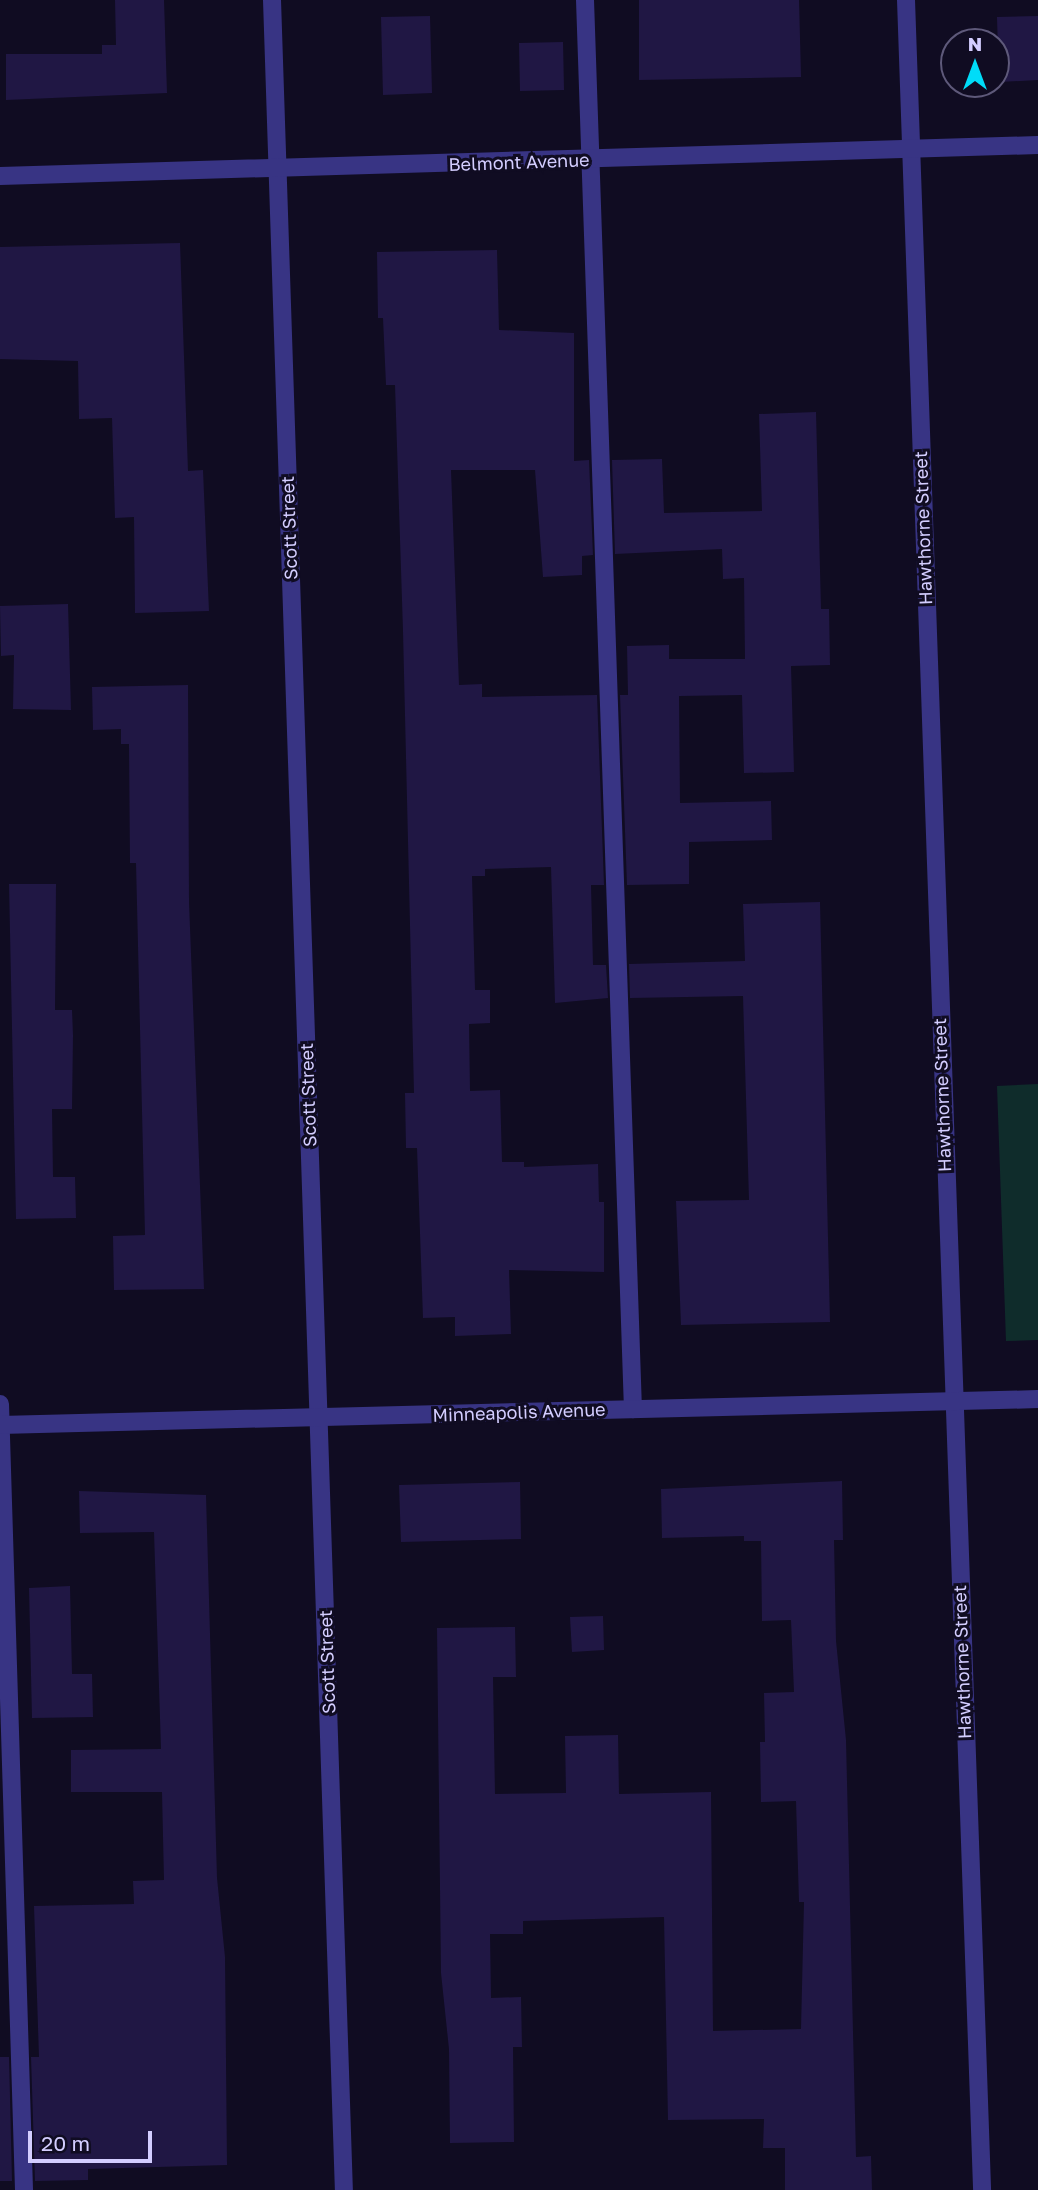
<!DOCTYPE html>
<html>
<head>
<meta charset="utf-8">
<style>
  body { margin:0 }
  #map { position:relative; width:1038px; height:2190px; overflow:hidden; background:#100c22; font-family:"Golos Text",sans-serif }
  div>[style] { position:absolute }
  .green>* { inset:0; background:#0f2c2b }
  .building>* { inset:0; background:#201744 }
  .minor>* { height:18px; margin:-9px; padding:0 9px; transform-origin:9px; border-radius:9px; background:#383484 }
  span { translate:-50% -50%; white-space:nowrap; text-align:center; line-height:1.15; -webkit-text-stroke:6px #100c22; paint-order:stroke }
  .street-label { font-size:18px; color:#d3cdff }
  .north { position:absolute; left:940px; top:28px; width:70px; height:70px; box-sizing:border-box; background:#100c22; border:2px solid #5e597a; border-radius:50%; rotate:0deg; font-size:19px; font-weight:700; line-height:28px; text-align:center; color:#d3cdff }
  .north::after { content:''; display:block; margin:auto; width:24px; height:32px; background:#00dcf8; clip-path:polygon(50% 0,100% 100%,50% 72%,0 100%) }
  .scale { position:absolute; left:28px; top:2131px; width:124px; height:32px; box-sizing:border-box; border:4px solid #d3cdff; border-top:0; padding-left:9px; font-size:21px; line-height:24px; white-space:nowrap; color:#d3cdff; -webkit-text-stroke:5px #100c22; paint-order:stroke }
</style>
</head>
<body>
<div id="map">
  <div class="green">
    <i style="clip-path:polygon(1038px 1084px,1038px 1340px,1006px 1341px,997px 1086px)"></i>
  </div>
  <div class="building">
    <i style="clip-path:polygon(115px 0,164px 0,167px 93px,6px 100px,6px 54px,102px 54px,102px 45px,116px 45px)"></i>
    <i style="clip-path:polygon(639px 0,799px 0,801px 77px,639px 80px)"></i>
    <i style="clip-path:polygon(430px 16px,432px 93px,383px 95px,381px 17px)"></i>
    <i style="clip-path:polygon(1038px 16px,1038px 80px,999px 82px,997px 17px)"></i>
    <i style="clip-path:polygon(563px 42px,564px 90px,520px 91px,519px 43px)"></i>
    <i style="clip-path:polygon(180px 243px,188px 471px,203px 470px,209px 611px,135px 613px,134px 517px,115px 518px,112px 418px,79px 419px,78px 361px,0 359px,0 247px)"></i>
    <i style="clip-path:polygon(497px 250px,499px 330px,574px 333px,574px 461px,589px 460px,593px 555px,582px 556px,582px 575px,543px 577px,535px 470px,451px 470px,459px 685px,482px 684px,482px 697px,597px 695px,604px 885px,591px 885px,593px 965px,606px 965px,608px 998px,555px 1003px,551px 867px,485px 869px,485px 876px,472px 876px,475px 990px,490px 990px,490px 1023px,469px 1024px,470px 1091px,500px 1090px,502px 1162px,524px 1162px,524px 1167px,598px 1164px,599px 1202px,604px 1202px,604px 1272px,509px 1270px,511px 1334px,455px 1336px,455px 1317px,423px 1318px,417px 1148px,406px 1148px,405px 1093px,414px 1093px,403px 631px,395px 385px,386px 385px,383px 318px,378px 318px,377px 252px)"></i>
    <i style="clip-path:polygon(816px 412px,821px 609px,829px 609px,830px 665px,791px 666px,794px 772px,744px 773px,742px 695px,679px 696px,680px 803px,771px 801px,772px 840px,689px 842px,689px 884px,627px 885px,620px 695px,628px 695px,627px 646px,669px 645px,669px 659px,745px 659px,744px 578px,723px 579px,722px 549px,615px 554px,612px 460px,662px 459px,664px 513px,762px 511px,759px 414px)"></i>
    <i style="clip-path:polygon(68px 604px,71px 710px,13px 709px,14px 655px,1px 656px,0 606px)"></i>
    <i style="clip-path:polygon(188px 685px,189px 902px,204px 1289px,114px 1290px,113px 1236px,145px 1235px,136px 863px,130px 863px,129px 744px,121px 744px,121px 729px,93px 730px,92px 687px)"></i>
    <i style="clip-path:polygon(9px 884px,56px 884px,55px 1010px,72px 1010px,73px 1035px,72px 1109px,52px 1109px,53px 1177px,75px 1177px,76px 1218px,16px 1219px)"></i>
    <i style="clip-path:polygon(820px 902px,830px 1322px,681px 1325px,676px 1201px,749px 1200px,743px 996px,630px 998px,629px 964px,745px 961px,743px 904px)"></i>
    <i style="clip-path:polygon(842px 1481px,843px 1540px,834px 1540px,836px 1641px,846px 1740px,856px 2157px,871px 2156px,872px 2190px,785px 2190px,785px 2148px,763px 2148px,764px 2119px,668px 2120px,664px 1917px,523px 1921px,523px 1934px,490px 1934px,491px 1998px,521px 1997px,522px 2047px,513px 2047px,514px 2142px,450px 2143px,449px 2049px,441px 1973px,437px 1628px,515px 1627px,516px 1677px,493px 1677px,495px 1794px,566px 1793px,565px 1736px,618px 1735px,619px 1794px,711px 1792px,713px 2031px,801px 2029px,804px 1902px,799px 1902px,796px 1801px,761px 1802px,760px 1742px,765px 1742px,764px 1693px,794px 1692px,791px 1620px,762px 1621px,761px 1541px,744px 1541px,744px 1536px,662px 1538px,661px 1489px)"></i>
    <i style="clip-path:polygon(520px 1482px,521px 1539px,401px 1542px,399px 1485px)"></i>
    <i style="clip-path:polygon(79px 1491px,206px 1495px,217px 1878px,225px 1957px,227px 2165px,88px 2169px,88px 2180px,35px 2181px,31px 2057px,39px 2057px,34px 1906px,134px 1904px,133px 1881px,164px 1880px,162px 1792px,71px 1792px,71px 1750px,161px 1749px,154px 1532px,80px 1533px)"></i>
    <i style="clip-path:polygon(70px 1586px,72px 1674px,92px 1674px,93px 1717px,32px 1718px,29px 1588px)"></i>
    <i style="clip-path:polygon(603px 1616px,604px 1650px,572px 1652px,570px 1617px)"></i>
    <i style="clip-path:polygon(0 2057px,9px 2057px,12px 2181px,0 2181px)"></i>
  </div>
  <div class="minor">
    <i style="left:272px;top:0;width:2191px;rotate:88.12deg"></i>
    <i style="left:585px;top:0;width:1410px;rotate:88.05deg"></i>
    <i style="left:906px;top:0;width:2191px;rotate:88.01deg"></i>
    <i style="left:0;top:176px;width:1038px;rotate:-1.71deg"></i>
    <i style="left:0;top:1404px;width:786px;rotate:88.25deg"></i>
    <i style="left:0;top:1425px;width:1038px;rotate:-1.43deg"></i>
  </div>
  <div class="street-label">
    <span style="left:519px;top:162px;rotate:-2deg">Belmont Avenue</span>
    <span style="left:289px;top:528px;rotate:-92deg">Scott Street</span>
    <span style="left:923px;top:528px;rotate:-92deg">Hawthorne Street</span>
    <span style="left:308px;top:1095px;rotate:-92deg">Scott Street</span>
    <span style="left:942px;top:1095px;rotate:-92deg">Hawthorne Street</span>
    <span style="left:519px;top:1412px;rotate:-2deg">Minneapolis Avenue</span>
    <span style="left:327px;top:1662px;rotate:-92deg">Scott Street</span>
    <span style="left:962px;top:1662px;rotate:-92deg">Hawthorne Street</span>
  </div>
  <div class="north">N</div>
  <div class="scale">20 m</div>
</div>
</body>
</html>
